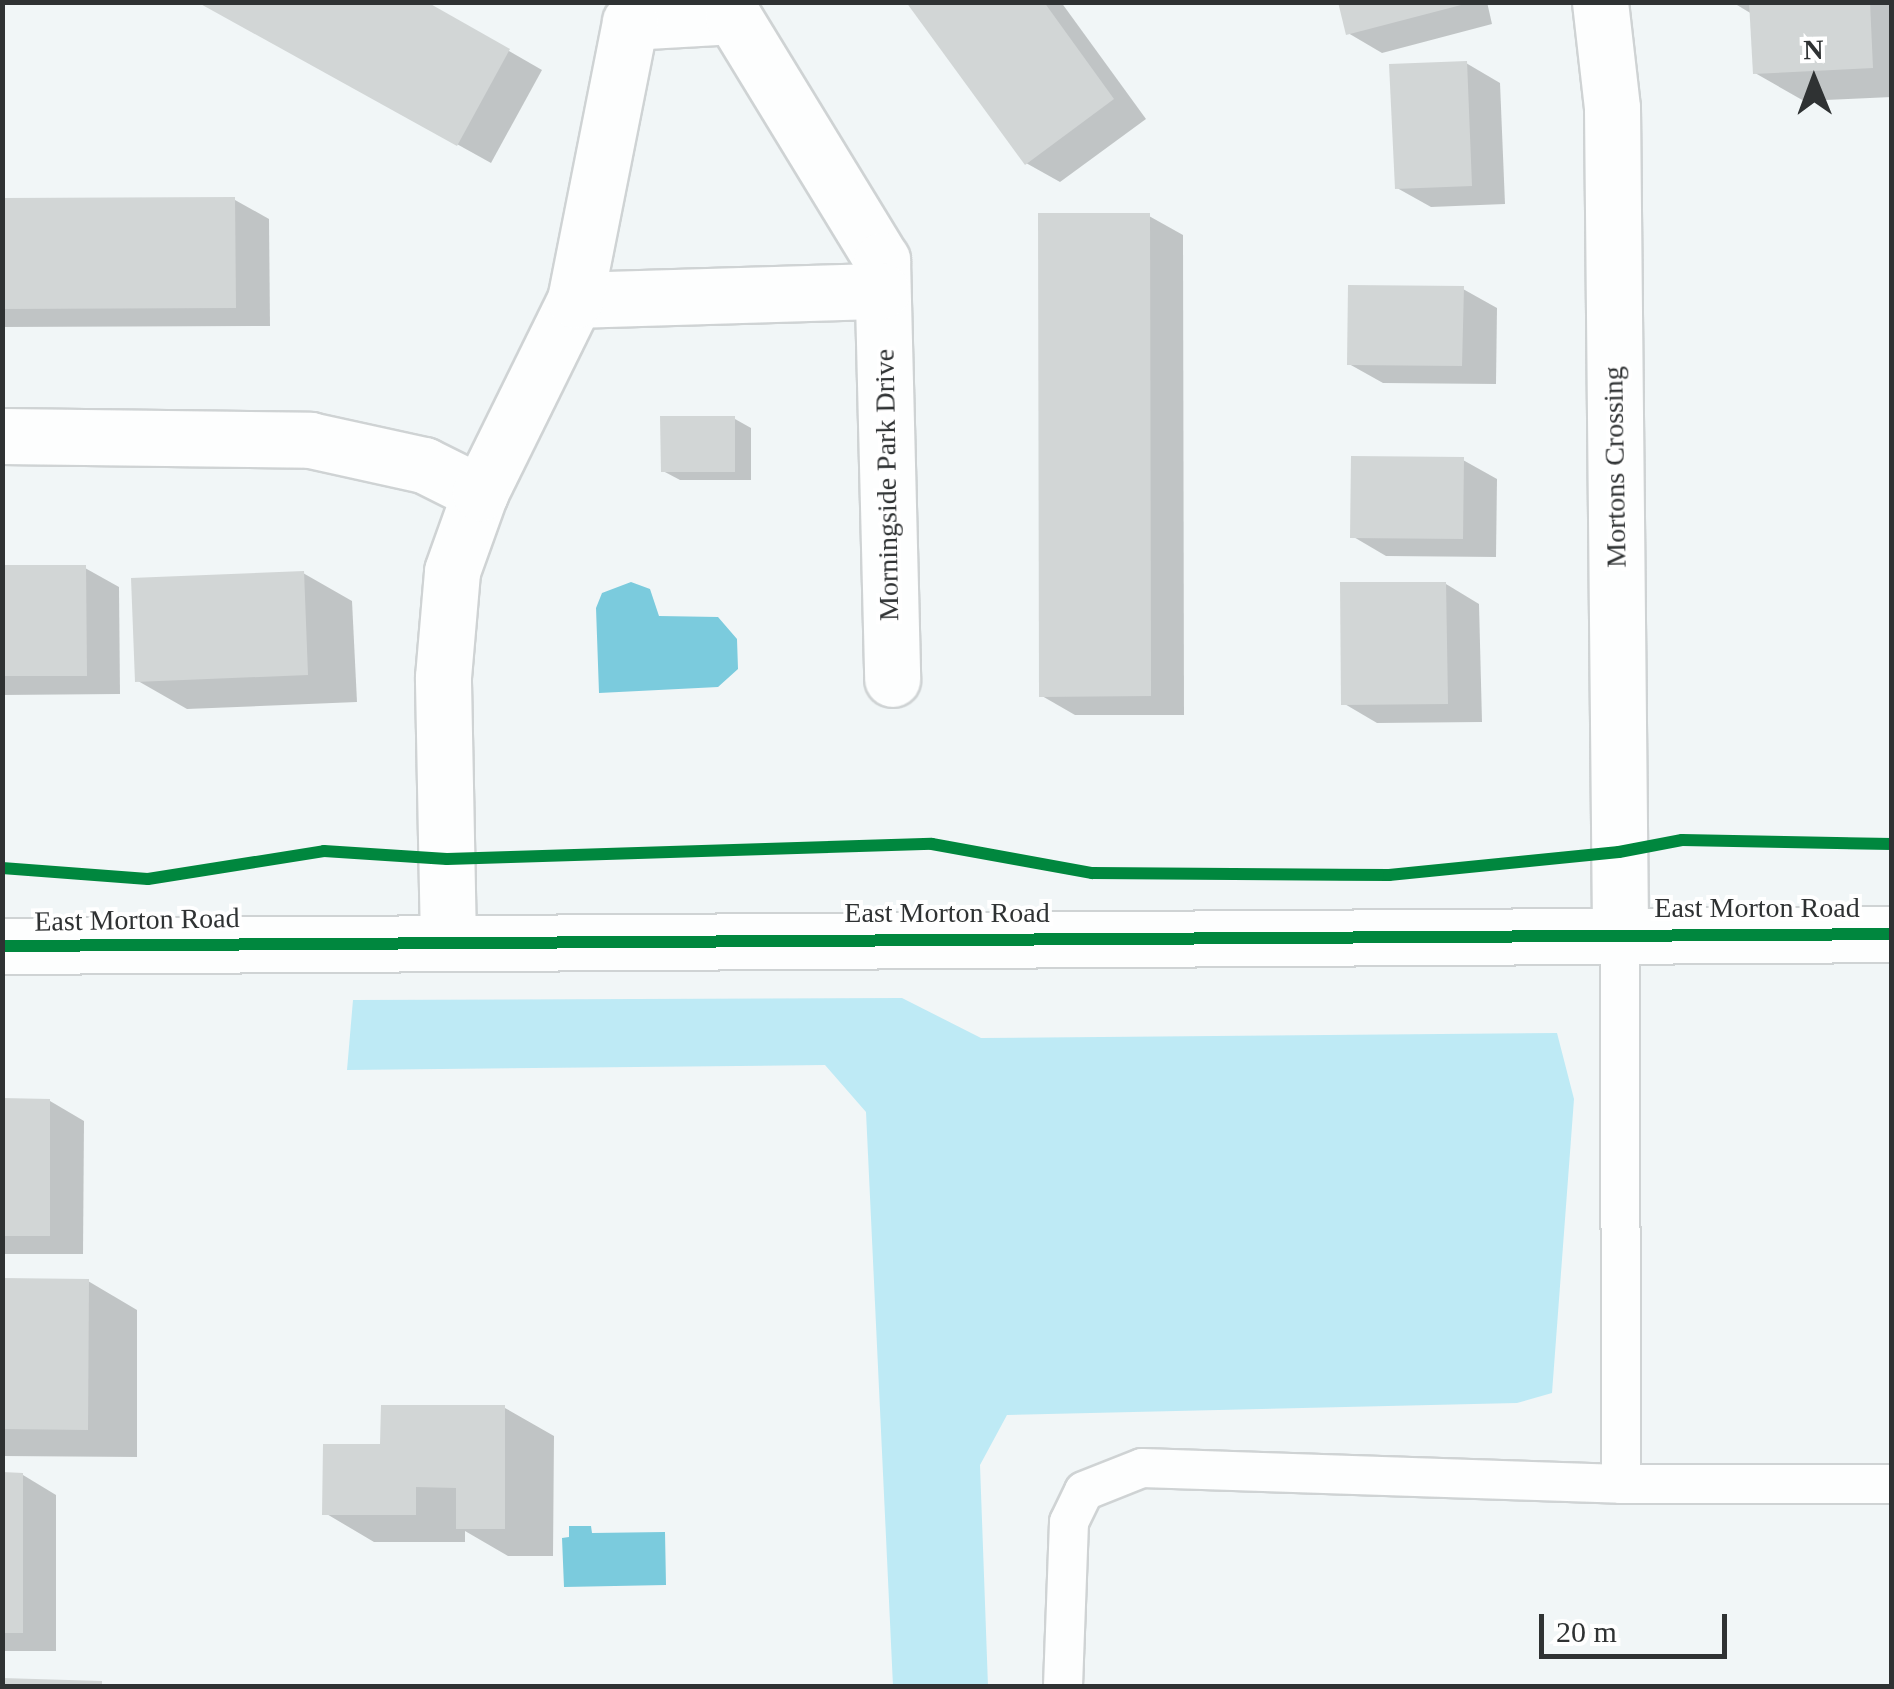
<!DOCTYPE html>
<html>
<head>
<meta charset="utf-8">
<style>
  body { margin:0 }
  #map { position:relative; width:1894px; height:1689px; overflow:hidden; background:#f1f6f7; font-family:Georgia,serif }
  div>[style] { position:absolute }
  .green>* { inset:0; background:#beeaf5 }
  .water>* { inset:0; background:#7bcbdd }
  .shadow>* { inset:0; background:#0003 }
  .building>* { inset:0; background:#d2d6d6 }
  .roads { filter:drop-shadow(2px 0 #cfd3d4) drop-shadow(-2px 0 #cfd3d4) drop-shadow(0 2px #cfd3d4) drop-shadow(0 -2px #cfd3d4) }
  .service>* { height:38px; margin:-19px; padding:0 19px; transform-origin:19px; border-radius:19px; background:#fdfefe }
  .minor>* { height:55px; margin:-27.5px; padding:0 27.5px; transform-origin:27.5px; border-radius:27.5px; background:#fdfefe }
  .cycleway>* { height:12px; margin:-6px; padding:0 6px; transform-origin:6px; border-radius:6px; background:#00873e }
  span { translate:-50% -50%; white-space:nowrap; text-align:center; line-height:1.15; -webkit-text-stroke:8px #fff; paint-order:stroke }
  .street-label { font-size:28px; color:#2f3233 }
  .frame { position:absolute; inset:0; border:5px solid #2f3233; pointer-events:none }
  .north { position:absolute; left:1764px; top:30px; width:100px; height:100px; -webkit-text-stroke:8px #fff; paint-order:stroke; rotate:359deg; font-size:28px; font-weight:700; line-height:40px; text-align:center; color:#2f3233 }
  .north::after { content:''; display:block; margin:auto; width:35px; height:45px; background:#2f3233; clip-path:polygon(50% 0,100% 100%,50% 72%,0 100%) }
  .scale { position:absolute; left:1539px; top:1614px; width:188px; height:45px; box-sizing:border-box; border:5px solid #2f3233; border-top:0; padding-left:12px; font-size:30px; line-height:35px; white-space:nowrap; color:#2f3233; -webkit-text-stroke:8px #fff; paint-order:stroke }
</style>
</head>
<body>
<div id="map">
  <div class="green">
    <i style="clip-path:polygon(902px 998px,981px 1038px,1557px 1033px,1574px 1099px,1552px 1393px,1517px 1403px,1007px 1415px,980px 1465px,988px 1686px,893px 1686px,866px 1112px,825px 1065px,347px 1070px,353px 1000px)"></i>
  </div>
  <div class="water">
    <i style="clip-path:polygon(631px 582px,650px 589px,659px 616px,718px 617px,737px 639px,738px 669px,718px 687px,599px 693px,596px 608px,602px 593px)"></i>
    <i style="clip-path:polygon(569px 1526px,591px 1526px,592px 1533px,665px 1532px,666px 1585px,564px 1587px,562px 1538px,569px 1537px)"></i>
  </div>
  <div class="shadow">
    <i style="clip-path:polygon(201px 2px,509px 51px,542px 70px,491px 163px)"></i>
    <i style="clip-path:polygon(909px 2px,1061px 2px,1146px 119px,1060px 182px,1026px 163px)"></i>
    <i style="clip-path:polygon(1340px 2px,1487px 2px,1492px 24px,1382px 53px,1348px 33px)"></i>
    <i style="clip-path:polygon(1732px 2px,1892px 2px,1892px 97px,1804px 101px,1755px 73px,1752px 14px)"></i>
    <i style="clip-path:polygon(1466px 63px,1500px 83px,1505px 204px,1431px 207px,1397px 188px)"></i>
    <i style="clip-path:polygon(235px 200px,269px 219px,270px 326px,2px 327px,2px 201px)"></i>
    <i style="clip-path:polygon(1149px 216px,1183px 235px,1184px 715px,1075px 715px,1042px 696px)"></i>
    <i style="clip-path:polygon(1463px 289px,1497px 308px,1496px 384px,1383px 383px,1349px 364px)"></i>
    <i style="clip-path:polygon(735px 419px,751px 428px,751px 480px,680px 480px,663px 471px)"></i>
    <i style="clip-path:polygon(1463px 460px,1497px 479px,1496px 557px,1386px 556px,1352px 536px)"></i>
    <i style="clip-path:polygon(2px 568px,85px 568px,119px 587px,120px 694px,2px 695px)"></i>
    <i style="clip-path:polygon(303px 573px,352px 601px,357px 702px,187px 709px,138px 681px)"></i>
    <i style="clip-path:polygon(1446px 584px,1479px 604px,1482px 722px,1377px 723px,1343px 703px)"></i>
    <i style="clip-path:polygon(2px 1101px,50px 1101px,84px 1121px,83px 1254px,2px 1254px)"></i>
    <i style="clip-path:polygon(2px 1281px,88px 1281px,137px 1310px,137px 1457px,2px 1456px)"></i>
    <i style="clip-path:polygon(505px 1408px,554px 1436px,553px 1556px,508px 1556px,465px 1531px,465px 1542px,374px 1542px,325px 1513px,383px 1446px)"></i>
    <i style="clip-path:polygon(2px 1475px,23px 1475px,56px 1495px,56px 1651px,2px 1651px)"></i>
    <i style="clip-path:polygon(2px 1681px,101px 1684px,106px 1686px,2px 1686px)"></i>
  </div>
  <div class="building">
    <i style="clip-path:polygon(197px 2px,427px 2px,510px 49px,457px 146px)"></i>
    <i style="clip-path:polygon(906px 2px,1044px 2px,1114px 99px,1025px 165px)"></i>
    <i style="clip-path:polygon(1338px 2px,1464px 2px,1465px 4px,1346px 35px)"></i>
    <i style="clip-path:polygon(1749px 2px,1870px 2px,1873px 68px,1753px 74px)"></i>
    <i style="clip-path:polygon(1467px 61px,1472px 186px,1395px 189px,1389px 64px)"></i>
    <i style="clip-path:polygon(235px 197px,236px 308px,2px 309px,2px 198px)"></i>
    <i style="clip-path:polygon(1038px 213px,1150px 213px,1151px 696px,1039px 697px)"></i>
    <i style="clip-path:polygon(1348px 285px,1464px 286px,1462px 366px,1347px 365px)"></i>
    <i style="clip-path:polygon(660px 416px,735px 416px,735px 472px,661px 472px)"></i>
    <i style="clip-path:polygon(1351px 456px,1464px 457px,1463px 539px,1350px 538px)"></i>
    <i style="clip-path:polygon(2px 565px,86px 565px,87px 676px,2px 676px)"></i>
    <i style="clip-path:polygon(304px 571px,308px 675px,135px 682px,131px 578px)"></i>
    <i style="clip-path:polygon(1340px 582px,1446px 582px,1448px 704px,1341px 705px)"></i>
    <i style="clip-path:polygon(2px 1098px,50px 1099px,50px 1236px,2px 1236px)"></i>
    <i style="clip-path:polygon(2px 1278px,89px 1279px,88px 1430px,2px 1429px)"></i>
    <i style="clip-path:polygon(381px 1405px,505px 1405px,505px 1529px,456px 1529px,456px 1488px,416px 1487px,416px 1515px,322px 1515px,323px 1444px,380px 1444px)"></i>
    <i style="clip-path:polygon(2px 1472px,23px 1473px,23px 1633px,2px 1633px)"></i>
    <i style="clip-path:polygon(2px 1678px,102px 1681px,102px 1686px,2px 1686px)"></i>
  </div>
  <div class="roads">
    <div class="service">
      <i style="left:1620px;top:932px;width:552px;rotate:89.9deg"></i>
      <i style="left:1063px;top:1686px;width:164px;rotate:-87.9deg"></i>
      <i style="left:1069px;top:1522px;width:34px;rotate:-64deg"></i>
      <i style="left:1084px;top:1491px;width:62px;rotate:-21.6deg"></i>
      <i style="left:1142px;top:1468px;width:479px;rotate:1.9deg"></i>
      <i style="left:1621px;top:1484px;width:271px"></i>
    </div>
    <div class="minor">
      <i style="left:1600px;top:2px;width:107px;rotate:83.5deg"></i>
      <i style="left:1612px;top:108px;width:824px;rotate:89.44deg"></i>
      <i style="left:630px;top:22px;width:103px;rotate:-3.3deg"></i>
      <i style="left:733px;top:16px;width:286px;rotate:58.6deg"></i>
      <i style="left:882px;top:260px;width:419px;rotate:88.6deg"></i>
      <i style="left:575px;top:300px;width:307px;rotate:-1.7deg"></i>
      <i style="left:2px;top:436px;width:308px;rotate:0.7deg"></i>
      <i style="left:310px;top:440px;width:117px;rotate:12.4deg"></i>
      <i style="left:424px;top:465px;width:63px;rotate:26.6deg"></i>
      <i style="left:448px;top:942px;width:265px;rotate:-91.1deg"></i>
      <i style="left:443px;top:677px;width:106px;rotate:-85.1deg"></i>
      <i style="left:452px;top:571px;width:83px;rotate:-70.3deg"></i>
      <i style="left:480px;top:493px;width:215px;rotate:-63.8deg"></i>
      <i style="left:575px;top:300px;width:283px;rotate:-78.8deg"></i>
      <i style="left:2px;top:946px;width:1890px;rotate:-0.36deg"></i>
    </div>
  </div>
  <div class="cycleway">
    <i style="left:2px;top:868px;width:146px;rotate:4.3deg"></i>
    <i style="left:148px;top:879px;width:178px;rotate:-9deg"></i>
    <i style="left:324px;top:851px;width:123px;rotate:3.7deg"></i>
    <i style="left:447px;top:859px;width:485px;rotate:-1.8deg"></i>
    <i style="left:932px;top:844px;width:163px;rotate:10.3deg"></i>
    <i style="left:1092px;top:873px;width:297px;rotate:0.4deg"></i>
    <i style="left:1389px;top:875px;width:231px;rotate:-5.7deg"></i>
    <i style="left:1619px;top:852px;width:64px;rotate:-10.8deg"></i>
    <i style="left:1682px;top:840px;width:210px;rotate:1.1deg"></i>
    <i style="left:2px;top:946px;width:1890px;rotate:-0.36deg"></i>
  </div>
  <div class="street-label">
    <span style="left:1615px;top:467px;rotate:-91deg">Mortons Crossing</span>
    <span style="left:887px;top:485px;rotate:-91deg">Morningside Park Drive</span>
    <span style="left:1757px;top:908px">East Morton Road</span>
    <span style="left:947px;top:913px">East Morton Road</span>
    <span style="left:137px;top:920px;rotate:-1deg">East Morton Road</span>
  </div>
  <div class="frame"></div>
  <div class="north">N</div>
  <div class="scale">20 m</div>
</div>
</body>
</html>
